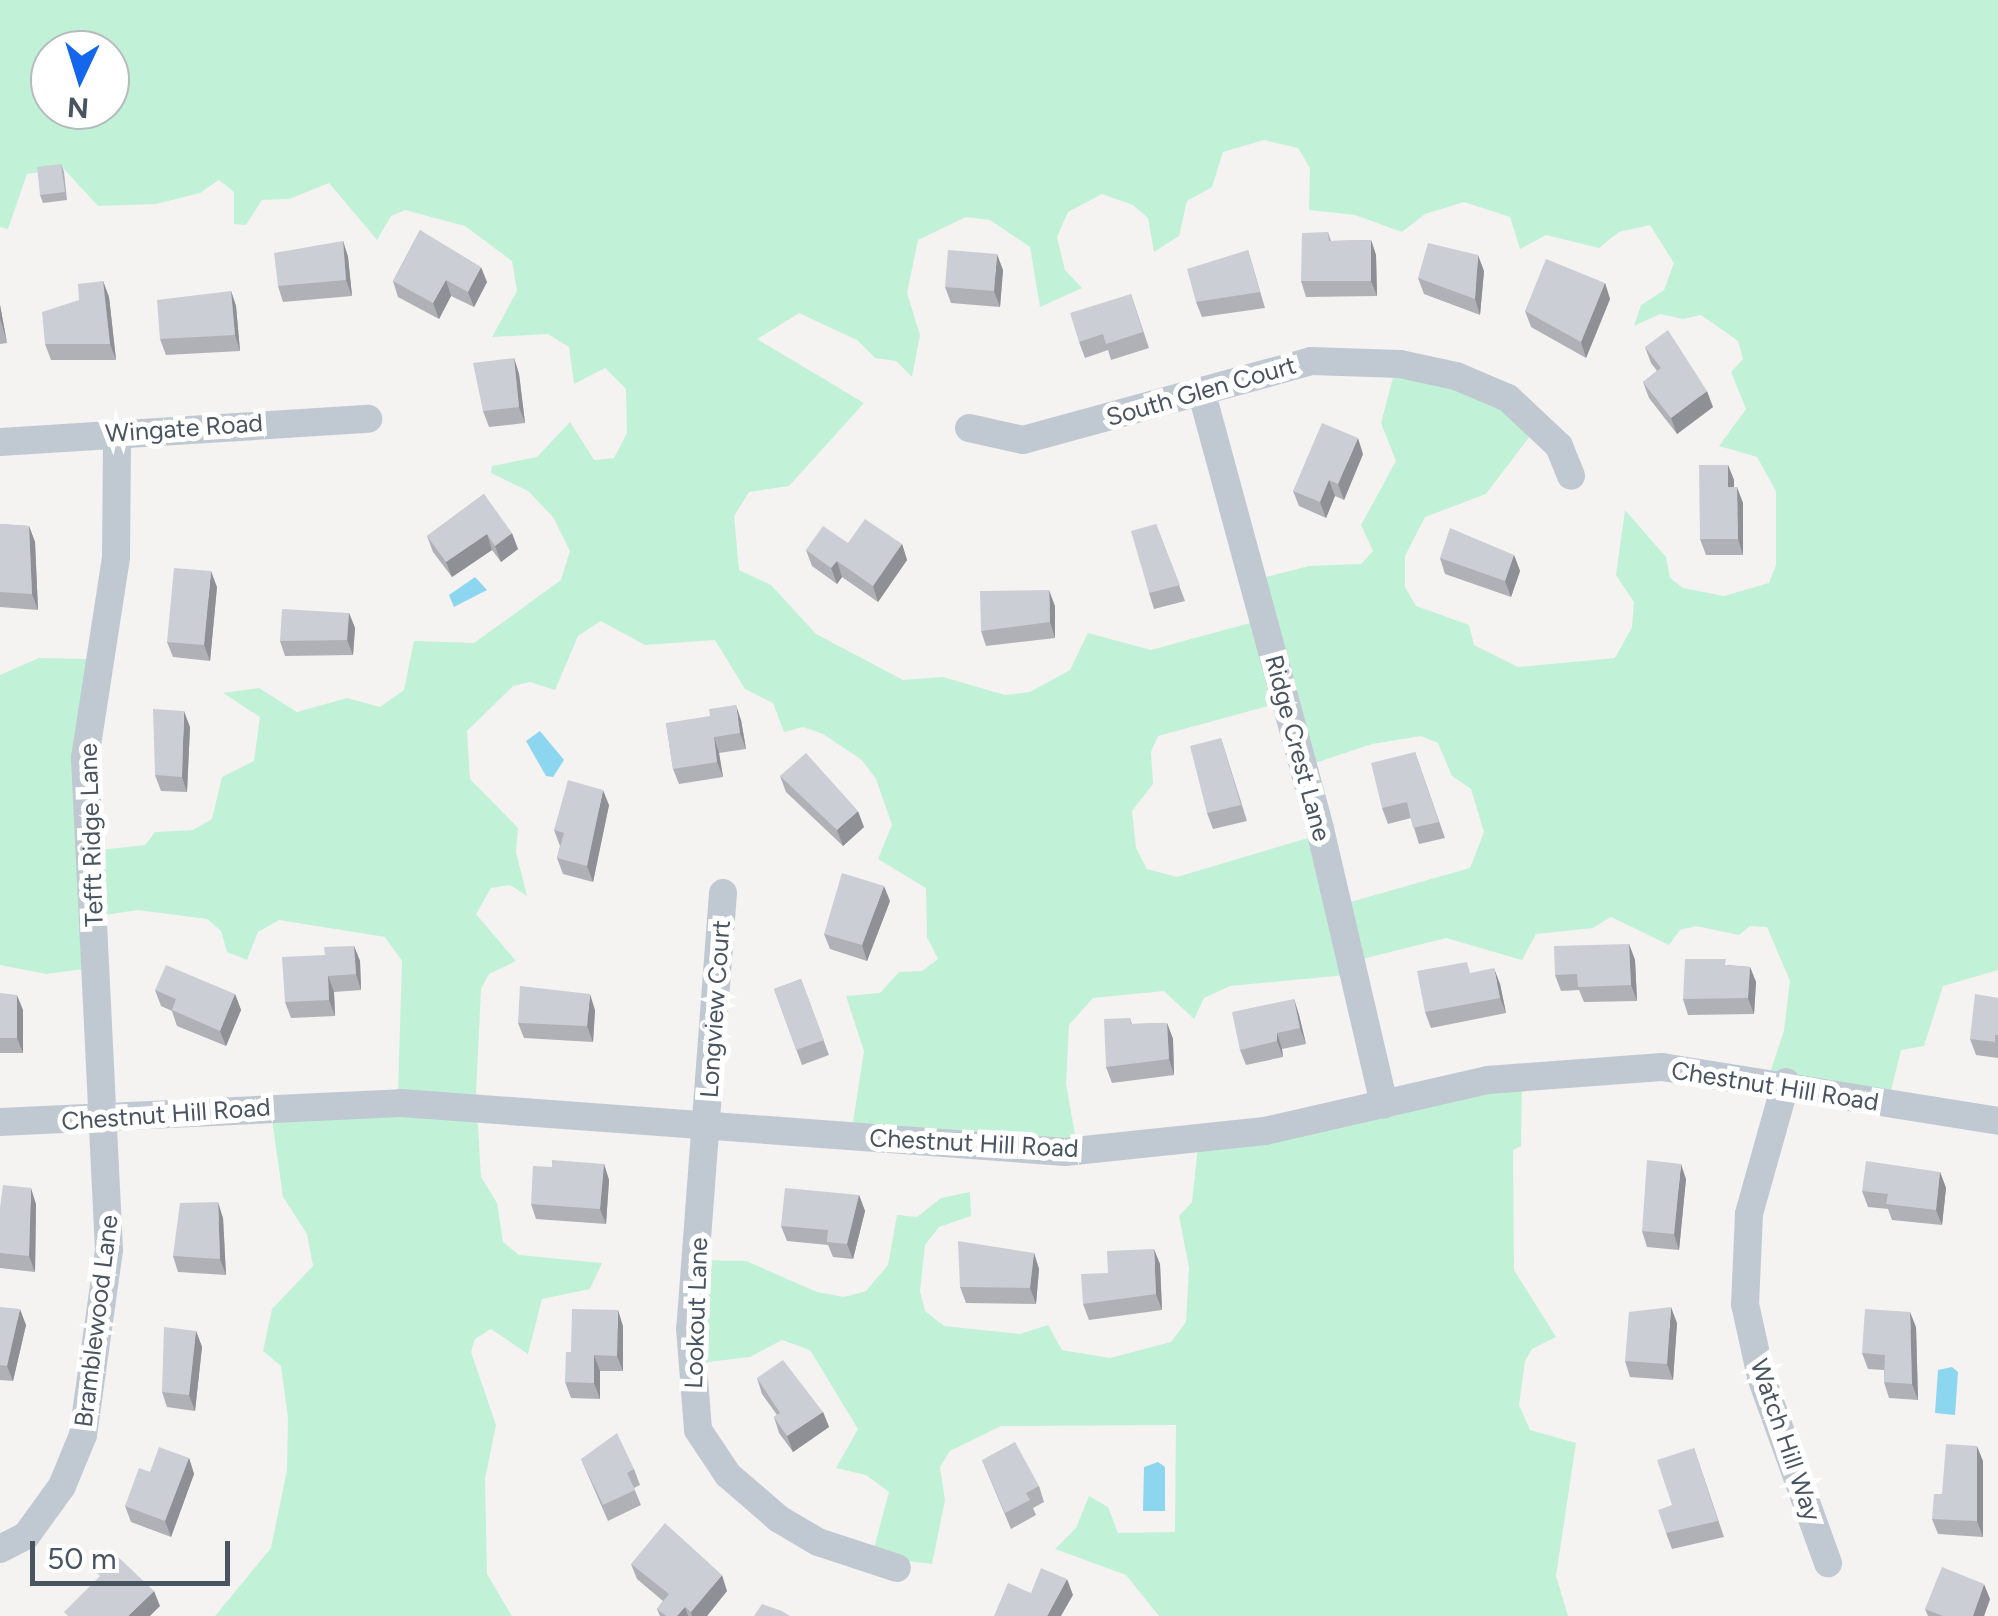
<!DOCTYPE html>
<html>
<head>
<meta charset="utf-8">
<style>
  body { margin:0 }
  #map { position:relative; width:1998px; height:1616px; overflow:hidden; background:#f5f2f2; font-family:Figtree,sans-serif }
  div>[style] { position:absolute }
  .green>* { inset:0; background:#c1f2d7 }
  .water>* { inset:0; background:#8dd6f0 }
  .street>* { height:28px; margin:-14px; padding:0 14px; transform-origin:14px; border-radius:14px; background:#c0c9d2 }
  .wall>* { inset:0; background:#afb1b7 }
  .shaded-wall>* { inset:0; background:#8f9095 }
  .building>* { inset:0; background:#ccced5 }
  span { translate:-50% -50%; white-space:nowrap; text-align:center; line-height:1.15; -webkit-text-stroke:10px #fff; paint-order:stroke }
  .street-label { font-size:25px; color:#495461 }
  .north { position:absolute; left:30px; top:30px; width:100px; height:100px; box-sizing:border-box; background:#fff; border:2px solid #b6bbc0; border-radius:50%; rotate:184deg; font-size:28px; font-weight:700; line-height:40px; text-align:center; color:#495461 }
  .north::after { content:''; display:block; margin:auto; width:35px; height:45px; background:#1466ed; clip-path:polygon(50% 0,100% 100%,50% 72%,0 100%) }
  .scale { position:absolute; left:30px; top:1541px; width:200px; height:45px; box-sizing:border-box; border:5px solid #495461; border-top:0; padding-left:12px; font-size:30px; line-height:35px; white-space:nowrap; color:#495461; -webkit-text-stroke:8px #fff; paint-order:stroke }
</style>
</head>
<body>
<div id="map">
  <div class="green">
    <i style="clip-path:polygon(evenodd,0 0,1998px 0,1998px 970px,1943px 986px,1924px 1046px,1901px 1050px,1888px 1103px,1767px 1082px,1784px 1031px,1790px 981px,1767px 927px,1750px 926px,1739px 935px,1696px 926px,1680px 930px,1669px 945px,1611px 917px,1593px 928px,1536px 934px,1522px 960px,1446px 938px,1354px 961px,1346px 975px,1230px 986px,1204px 998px,1194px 1019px,1164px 991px,1093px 998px,1069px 1025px,1066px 1084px,1077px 1145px,852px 1129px,864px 1051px,846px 996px,880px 993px,899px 972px,922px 971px,938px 959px,927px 937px,926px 888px,878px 859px,892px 825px,876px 779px,862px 760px,823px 734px,803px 727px,784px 732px,773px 703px,745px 689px,715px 640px,645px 645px,601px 621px,578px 636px,555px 690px,530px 682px,513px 686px,467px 731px,470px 779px,518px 828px,516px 852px,527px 896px,510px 885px,491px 888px,476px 914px,516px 961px,489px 974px,481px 989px,476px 1094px,481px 1177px,497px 1203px,503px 1242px,519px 1255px,602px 1263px,590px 1289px,542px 1299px,528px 1354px,491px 1329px,475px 1339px,471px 1352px,496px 1425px,485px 1479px,487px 1574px,512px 1616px,215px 1616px,271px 1548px,287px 1470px,288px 1418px,281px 1366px,263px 1351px,272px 1309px,313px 1266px,307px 1234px,283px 1197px,270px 1105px,398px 1092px,402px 961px,385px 937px,279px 920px,258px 932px,247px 960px,227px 952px,221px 931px,207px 919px,138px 910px,92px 917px,84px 969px,46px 974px,0 965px,0 675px,39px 658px,90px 659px,90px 851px,145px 845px,155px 832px,193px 830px,212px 819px,222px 777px,254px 761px,260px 717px,223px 693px,259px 688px,297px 712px,347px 698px,380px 707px,404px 690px,414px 641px,474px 643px,561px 580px,570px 551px,553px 517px,528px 491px,491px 473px,492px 466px,537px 457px,570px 422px,594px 460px,614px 458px,627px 433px,626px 389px,605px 368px,574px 384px,569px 347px,548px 334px,492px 337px,517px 291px,512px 261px,465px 226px,405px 210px,391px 216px,377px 240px,329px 183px,289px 199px,262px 200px,246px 225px,234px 224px,234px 192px,219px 180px,200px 193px,156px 204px,98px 206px,64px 169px,27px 174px,8px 229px,0 227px,0 0,50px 50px,110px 50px,110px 110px,50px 110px,50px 50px,0 0,1264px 140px,1298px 148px,1310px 168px,1309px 210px,1355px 215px,1402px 232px,1425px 214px,1464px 202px,1510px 217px,1520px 249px,1546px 235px,1599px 248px,1619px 232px,1650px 225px,1674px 263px,1664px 290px,1641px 305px,1634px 326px,1660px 314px,1683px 319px,1701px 315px,1738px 341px,1743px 359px,1731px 372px,1746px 409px,1719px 446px,1757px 457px,1776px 491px,1776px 565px,1769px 583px,1724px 596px,1683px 588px,1670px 578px,1666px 557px,1625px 510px,1616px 575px,1634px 602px,1632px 627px,1615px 658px,1518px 667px,1474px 645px,1469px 625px,1416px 606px,1405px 587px,1405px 556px,1425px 517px,1486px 494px,1536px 428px,1479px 388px,1395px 370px,1381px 423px,1396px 461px,1361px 525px,1373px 551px,1361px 564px,1309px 566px,1258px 579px,1261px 620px,1151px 650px,1088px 633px,1070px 670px,1030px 692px,1005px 695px,943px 677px,903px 680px,816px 634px,771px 585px,739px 570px,734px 516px,749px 492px,789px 486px,864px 403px,757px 339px,799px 313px,857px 340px,875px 358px,896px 361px,912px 377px,920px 335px,907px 293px,918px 240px,966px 217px,990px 220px,1030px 247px,1040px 307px,1082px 288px,1065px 270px,1057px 237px,1068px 212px,1102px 194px,1133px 205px,1148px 218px,1154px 252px,1179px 236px,1187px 201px,1212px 187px,1223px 152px,1264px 140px,0 0,1276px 704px,1303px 767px,1372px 744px,1421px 736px,1438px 743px,1452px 776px,1471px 789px,1484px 832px,1470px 868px,1340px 905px,1315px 836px,1177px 877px,1147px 869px,1136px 848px,1132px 811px,1153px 784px,1151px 752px,1158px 736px,1276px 704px)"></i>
    <i style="clip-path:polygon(1522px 1083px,1521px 1146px,1513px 1150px,1514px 1270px,1556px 1337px,1532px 1349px,1525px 1361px,1519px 1405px,1530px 1430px,1576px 1443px,1556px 1576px,1568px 1616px,1159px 1616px,1126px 1575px,1055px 1549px,1076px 1528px,1089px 1496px,1108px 1507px,1118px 1533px,1175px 1532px,1176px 1425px,1001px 1426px,950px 1451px,940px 1467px,945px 1500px,932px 1564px,886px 1558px,873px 1552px,889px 1492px,866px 1475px,836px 1468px,858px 1429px,810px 1350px,782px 1340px,750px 1357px,691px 1364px,695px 1260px,746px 1261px,817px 1292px,844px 1297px,866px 1291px,888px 1265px,897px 1215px,917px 1217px,941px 1198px,970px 1192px,971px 1216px,939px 1227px,925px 1245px,920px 1291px,925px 1311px,944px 1326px,1020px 1334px,1048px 1325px,1062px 1350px,1110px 1358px,1171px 1342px,1186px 1322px,1189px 1268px,1179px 1216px,1192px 1202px,1198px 1146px)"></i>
  </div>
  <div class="water">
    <i style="clip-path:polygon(475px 577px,487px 590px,454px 607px,449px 595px)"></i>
    <i style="clip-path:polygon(540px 731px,564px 760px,553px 777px,546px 776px,526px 741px)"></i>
    <i style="clip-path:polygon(1952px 1367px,1958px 1372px,1955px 1415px,1935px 1413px,1938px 1370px)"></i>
    <i style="clip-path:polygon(1158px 1462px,1165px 1467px,1165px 1511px,1143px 1511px,1144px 1467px)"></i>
  </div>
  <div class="street">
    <i style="left:1202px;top:394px;width:451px;rotate:74.8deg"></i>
    <i style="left:1320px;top:829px;width:283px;rotate:76.9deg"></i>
    <i style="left:969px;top:428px;width:55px;rotate:12.5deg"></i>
    <i style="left:1023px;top:440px;width:299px;rotate:-15.3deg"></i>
    <i style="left:1311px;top:361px;width:89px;rotate:1.9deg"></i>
    <i style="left:1400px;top:364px;width:57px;rotate:12.1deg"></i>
    <i style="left:1456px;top:376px;width:56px;rotate:22.9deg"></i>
    <i style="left:1508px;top:398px;width:70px;rotate:43.3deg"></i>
    <i style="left:1559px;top:446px;width:32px;rotate:68deg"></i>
    <i style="left:0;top:442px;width:369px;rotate:-3.6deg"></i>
    <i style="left:723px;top:893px;width:436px;rotate:94.3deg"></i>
    <i style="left:690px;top:1328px;width:102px;rotate:85.5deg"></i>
    <i style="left:698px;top:1430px;width:54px;rotate:56.3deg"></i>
    <i style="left:728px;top:1475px;width:67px;rotate:40.8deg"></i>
    <i style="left:779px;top:1519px;width:45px;rotate:30.5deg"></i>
    <i style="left:818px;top:1542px;width:83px;rotate:18.2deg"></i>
    <i style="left:1786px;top:1082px;width:137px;rotate:105.7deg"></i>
    <i style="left:1749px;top:1214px;width:90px;rotate:92.5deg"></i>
    <i style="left:1745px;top:1304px;width:75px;rotate:77.6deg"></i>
    <i style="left:1761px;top:1377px;width:198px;rotate:70.2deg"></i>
    <i style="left:0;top:1122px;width:401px;rotate:-2.7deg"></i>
    <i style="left:401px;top:1103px;width:666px;rotate:4.22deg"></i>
    <i style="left:1065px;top:1152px;width:201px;rotate:-6deg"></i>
    <i style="left:1265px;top:1131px;width:229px;rotate:-12.9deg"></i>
    <i style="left:1488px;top:1080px;width:174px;rotate:-4.3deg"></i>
    <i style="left:1662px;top:1067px;width:340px;rotate:9.1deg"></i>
    <i style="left:0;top:1549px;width:29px;rotate:-27deg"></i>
    <i style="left:26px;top:1536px;width:62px;rotate:-54.2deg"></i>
    <i style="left:62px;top:1486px;width:55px;rotate:-67.6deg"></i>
    <i style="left:83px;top:1435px;width:187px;rotate:-82deg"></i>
    <i style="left:109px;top:1250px;width:493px;rotate:-92.8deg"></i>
    <i style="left:85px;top:758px;width:203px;rotate:-81.2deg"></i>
    <i style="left:116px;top:557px;width:125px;rotate:-89.5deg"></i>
  </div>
  <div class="wall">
    <i style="clip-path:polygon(61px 164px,64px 172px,67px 200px,43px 203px,40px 195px)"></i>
    <i style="clip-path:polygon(420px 230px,487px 282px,474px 307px,451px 296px,439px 319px,398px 297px,393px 281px)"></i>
    <i style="clip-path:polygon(1328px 232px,1331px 241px,1371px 240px,1376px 255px,1377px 296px,1306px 297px,1301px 281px)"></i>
    <i style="clip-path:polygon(343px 241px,348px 257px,352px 296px,283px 302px,278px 286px)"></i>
    <i style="clip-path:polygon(1248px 250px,1265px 308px,1202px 317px,1196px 302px)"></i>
    <i style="clip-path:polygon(1003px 270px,1000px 307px,951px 303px,945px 287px)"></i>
    <i style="clip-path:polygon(1484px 271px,1480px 315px,1424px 294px,1418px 278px)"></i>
    <i style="clip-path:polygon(103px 281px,109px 297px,116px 360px,51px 360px,45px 344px,79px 300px)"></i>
    <i style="clip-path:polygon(1605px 283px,1610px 299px,1586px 358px,1531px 327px,1525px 311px)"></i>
    <i style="clip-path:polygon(231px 291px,236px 306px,240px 351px,166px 355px,160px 339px)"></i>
    <i style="clip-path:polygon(1131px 294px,1149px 348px,1111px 360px,1108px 350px,1085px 358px,1079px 342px)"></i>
    <i style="clip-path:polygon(0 305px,7px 343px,0 344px)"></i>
    <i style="clip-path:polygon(1645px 347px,1713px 407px,1677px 434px,1649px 398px,1643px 382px,1657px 371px,1651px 363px)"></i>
    <i style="clip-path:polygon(514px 358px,519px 374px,525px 423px,489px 427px,483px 411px)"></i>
    <i style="clip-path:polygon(1363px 454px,1344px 500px,1335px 496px,1326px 518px,1299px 506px,1293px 491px)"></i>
    <i style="clip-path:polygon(1728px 465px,1734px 480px,1734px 487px,1743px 503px,1743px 555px,1706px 555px,1700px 539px)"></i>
    <i style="clip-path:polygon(484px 494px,518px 549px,501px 562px,492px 550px,452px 577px,433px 552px,427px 536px)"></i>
    <i style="clip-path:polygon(0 524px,29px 526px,35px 542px,38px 610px,0 607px)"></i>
    <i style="clip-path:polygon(1156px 524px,1185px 601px,1154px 609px,1149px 593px)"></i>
    <i style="clip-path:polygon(848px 543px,902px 544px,907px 560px,878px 602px,842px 577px,837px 584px,812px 566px,806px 550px)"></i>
    <i style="clip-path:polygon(1514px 555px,1520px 571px,1511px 597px,1445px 574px,1440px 558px)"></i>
    <i style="clip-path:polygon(217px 587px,210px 661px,173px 657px,167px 642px)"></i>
    <i style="clip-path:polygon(1055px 606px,1055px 638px,986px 646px,981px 631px)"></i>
    <i style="clip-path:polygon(349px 613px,355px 628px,353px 655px,285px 656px,280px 641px)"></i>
    <i style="clip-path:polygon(741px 720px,746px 749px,719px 753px,723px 777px,679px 784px,673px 769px,666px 723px)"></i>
    <i style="clip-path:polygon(190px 727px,187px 792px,161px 791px,155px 775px)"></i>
    <i style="clip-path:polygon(1221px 738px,1247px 821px,1213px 829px,1207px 813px)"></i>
    <i style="clip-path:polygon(1415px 752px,1445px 838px,1419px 844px,1411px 818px,1388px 824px,1382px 808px)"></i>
    <i style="clip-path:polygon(780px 776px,864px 827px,843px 846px,786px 792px)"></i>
    <i style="clip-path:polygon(609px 805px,593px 882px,563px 874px,557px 858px,560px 846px,554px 830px)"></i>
    <i style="clip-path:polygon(890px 901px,867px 961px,830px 949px,824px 934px)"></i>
    <i style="clip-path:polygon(1629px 944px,1635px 960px,1637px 1001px,1584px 1002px,1579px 990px,1561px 991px,1555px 975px)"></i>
    <i style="clip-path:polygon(354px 946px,360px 961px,361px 990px,334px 992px,335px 1016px,291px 1018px,285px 1002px,325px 955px)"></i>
    <i style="clip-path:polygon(1728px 965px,1750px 967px,1756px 982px,1754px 1014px,1688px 1015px,1683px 999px)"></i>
    <i style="clip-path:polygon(1471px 973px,1500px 984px,1506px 1013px,1431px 1028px,1425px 1012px)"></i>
    <i style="clip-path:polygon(801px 979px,829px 1055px,802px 1065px,774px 989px)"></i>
    <i style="clip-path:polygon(155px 990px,235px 994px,241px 1010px,226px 1046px,177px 1026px,172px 1011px,161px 1006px)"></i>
    <i style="clip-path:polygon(0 993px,23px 1010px,23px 1053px,0 1053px)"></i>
    <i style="clip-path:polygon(1998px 998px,1998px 1058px,1976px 1055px,1970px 1039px)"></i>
    <i style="clip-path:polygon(1294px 999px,1299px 1015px,1306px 1044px,1282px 1049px,1283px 1057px,1246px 1065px,1240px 1050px)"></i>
    <i style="clip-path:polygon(595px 1010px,593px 1042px,524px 1038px,518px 1023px)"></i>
    <i style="clip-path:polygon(1130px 1018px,1132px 1024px,1167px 1023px,1173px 1039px,1174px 1075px,1112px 1083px,1106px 1067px)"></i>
    <i style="clip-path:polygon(604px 1164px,609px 1180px,606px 1224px,536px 1219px,531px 1204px,552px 1167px)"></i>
    <i style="clip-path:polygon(1940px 1172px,1946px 1188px,1942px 1225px,1892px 1220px,1888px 1209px,1868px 1207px,1862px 1191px)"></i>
    <i style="clip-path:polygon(1686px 1179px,1679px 1250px,1647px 1247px,1642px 1231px)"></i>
    <i style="clip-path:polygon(859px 1195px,865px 1211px,853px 1259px,833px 1257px,828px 1245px,787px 1241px,781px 1226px)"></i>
    <i style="clip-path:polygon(36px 1204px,35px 1272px,0 1268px,0 1208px)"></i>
    <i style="clip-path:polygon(223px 1218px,226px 1275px,178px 1272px,173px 1256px)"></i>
    <i style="clip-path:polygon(1034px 1253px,1039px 1269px,1036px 1304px,966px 1303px,960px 1287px)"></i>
    <i style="clip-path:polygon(1160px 1264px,1162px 1310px,1089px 1320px,1083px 1304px,1108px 1273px)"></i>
    <i style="clip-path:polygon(0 1307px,26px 1325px,13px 1381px,0 1380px)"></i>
    <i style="clip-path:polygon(1677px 1323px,1673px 1380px,1630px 1377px,1625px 1361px)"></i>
    <i style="clip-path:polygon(623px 1326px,623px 1371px,600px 1371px,600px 1399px,571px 1398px,565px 1382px,571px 1352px)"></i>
    <i style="clip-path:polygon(1916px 1327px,1918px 1400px,1889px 1398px,1884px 1382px,1884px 1370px,1868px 1369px,1862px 1353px)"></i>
    <i style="clip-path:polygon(196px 1331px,202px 1347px,195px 1411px,167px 1407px,162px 1392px)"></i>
    <i style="clip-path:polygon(757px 1378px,823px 1412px,829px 1427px,793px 1452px,779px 1433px,774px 1417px,777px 1415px,762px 1394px)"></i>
    <i style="clip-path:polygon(1694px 1448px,1724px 1537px,1672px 1549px,1666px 1533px,1672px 1505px)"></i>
    <i style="clip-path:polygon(189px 1458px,194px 1474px,171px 1537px,131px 1522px,125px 1506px,150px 1472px)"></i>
    <i style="clip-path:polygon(581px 1459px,634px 1469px,640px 1485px,634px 1488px,641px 1505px,608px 1521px)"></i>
    <i style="clip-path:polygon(982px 1460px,1039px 1486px,1044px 1502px,1033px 1508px,1036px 1515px,1011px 1529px)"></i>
    <i style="clip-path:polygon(1983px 1461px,1983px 1537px,1938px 1534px,1932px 1519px)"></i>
    <i style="clip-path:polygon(631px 1564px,727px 1591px,707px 1616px,660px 1616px,657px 1609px,663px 1601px,637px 1579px)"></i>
    <i style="clip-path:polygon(1990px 1599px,1984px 1616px,1928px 1616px,1925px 1609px)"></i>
  </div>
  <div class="shaded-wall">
    <i style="clip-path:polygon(1371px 240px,1376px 255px,1377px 296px,1371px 281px)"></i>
    <i style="clip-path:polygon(343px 241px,348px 257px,352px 296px,346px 280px)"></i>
    <i style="clip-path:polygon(997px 254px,1003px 270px,1000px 307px,994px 291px)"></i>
    <i style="clip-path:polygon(1478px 255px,1484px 271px,1480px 315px,1475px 299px)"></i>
    <i style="clip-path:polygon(481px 267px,487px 282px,474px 307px,468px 292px)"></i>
    <i style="clip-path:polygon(446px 280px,451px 296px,439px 319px,433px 303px)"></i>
    <i style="clip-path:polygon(103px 281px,109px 297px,116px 360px,110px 344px)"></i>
    <i style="clip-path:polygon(1605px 283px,1610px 299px,1586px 358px,1581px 342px)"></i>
    <i style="clip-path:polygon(231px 291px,236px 306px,240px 351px,235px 335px)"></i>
    <i style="clip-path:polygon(0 305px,7px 343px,0 318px)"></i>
    <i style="clip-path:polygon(514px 358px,519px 374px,525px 423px,519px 407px)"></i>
    <i style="clip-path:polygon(1707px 391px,1713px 407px,1677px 434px,1671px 418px)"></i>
    <i style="clip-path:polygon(1358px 438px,1363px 454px,1344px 500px,1338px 484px)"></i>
    <i style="clip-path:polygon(1728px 465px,1734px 480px,1734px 503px,1728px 487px)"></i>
    <i style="clip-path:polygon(1329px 480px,1335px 496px,1326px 518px,1320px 502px)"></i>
    <i style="clip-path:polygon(1737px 487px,1743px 503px,1743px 555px,1738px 539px)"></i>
    <i style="clip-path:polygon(29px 526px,35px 542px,38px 610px,32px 594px)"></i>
    <i style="clip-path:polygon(512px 533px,518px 549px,501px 562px,495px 546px)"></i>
    <i style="clip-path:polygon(487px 534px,492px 550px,452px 577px,446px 562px)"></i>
    <i style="clip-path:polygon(902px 544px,907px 560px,878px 602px,873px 586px)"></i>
    <i style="clip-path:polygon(1514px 555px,1520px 571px,1511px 597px,1505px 581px)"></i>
    <i style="clip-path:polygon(837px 561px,842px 577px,837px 584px,831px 568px)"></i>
    <i style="clip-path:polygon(211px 571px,217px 587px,210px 661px,204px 645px)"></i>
    <i style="clip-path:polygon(1049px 590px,1055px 606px,1055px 638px,1050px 622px)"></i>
    <i style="clip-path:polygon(349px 613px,355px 628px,353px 655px,347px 640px)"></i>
    <i style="clip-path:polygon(736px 705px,741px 720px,746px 749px,740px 733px)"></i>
    <i style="clip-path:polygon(184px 711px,190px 727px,187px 792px,182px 777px)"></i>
    <i style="clip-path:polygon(714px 737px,719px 753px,723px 777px,717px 762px)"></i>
    <i style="clip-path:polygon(603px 790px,609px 805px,593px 882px,587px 866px)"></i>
    <i style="clip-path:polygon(858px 811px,864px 827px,843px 846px,837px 830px)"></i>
    <i style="clip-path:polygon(884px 886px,890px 901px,867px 961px,862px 945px)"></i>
    <i style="clip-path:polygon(1629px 944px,1635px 960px,1637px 1001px,1631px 985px)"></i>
    <i style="clip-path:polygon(354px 946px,360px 961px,361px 990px,356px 974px)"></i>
    <i style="clip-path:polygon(1750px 967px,1756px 982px,1754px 1014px,1748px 998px)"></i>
    <i style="clip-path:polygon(1494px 968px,1500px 984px,1506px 1013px,1500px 998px)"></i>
    <i style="clip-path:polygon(328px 976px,334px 992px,335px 1016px,329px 1000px)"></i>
    <i style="clip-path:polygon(235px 994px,241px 1010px,226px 1046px,220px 1031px)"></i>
    <i style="clip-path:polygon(590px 994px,595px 1010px,593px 1042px,587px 1026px)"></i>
    <i style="clip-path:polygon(17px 995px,23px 1010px,23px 1053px,17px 1038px)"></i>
    <i style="clip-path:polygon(1294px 999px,1299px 1015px,1306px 1044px,1300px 1028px)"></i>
    <i style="clip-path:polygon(1167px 1023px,1173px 1039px,1174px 1075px,1169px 1059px)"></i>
    <i style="clip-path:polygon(1277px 1033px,1282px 1049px,1283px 1057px,1277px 1041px)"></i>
    <i style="clip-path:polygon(604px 1164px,609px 1180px,606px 1224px,600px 1209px)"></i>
    <i style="clip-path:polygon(1681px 1164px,1686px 1179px,1679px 1250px,1674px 1234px)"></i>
    <i style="clip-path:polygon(1940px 1172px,1946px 1188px,1942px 1225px,1936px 1210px)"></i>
    <i style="clip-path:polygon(31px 1188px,36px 1204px,35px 1272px,29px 1256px)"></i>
    <i style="clip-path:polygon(859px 1195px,865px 1211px,853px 1259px,847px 1244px)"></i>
    <i style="clip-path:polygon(218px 1202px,223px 1218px,226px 1275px,220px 1259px)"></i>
    <i style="clip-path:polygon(1154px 1249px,1160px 1264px,1162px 1310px,1156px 1294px)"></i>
    <i style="clip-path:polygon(1034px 1253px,1039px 1269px,1036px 1304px,1030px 1288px)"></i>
    <i style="clip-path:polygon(1671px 1307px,1677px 1323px,1673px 1380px,1667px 1364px)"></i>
    <i style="clip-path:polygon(20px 1309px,26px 1325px,13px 1381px,7px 1366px)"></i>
    <i style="clip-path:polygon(618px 1310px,623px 1326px,623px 1371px,617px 1356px)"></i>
    <i style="clip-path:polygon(1910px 1312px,1916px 1327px,1918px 1400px,1912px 1384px)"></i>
    <i style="clip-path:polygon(196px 1331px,202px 1347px,195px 1411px,189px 1395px)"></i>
    <i style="clip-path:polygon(594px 1355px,600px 1371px,600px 1399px,594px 1383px)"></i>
    <i style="clip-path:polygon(823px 1412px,829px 1427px,793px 1452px,787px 1436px)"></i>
    <i style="clip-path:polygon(1977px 1446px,1983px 1461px,1983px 1537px,1977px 1521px)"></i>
    <i style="clip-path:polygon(189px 1458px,194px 1474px,171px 1537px,165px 1521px)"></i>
    <i style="clip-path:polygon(722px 1575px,727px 1591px,707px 1616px,692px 1616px,691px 1612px)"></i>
    <i style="clip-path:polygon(1067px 1579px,1073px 1595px,1061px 1616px,1047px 1616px)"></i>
    <i style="clip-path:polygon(1984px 1584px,1990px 1599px,1984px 1616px,1973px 1616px)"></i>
    <i style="clip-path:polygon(154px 1591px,160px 1606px,150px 1616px,128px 1616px)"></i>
    <i style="clip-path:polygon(685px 1607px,688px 1616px,677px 1616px)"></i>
  </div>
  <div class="building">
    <i style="clip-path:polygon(61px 164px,65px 192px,40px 195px,37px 167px)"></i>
    <i style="clip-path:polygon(420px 230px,481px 267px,468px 292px,446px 280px,433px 303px,393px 281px)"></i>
    <i style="clip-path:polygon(1328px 232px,1329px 241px,1371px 240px,1371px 281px,1301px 281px,1302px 233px)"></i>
    <i style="clip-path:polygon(343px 241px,346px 280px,278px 286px,274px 253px)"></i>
    <i style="clip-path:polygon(1428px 243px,1478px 255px,1475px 299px,1418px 278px)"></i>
    <i style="clip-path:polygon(948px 250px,997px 254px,994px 291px,945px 287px)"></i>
    <i style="clip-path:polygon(1248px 250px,1260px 292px,1196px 302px,1187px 269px)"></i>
    <i style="clip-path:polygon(1546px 259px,1605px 283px,1581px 342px,1525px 311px)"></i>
    <i style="clip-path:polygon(103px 281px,110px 344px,45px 344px,42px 312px,79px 300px,78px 284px)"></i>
    <i style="clip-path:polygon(231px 291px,235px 335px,160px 339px,157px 300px)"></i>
    <i style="clip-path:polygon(1131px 294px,1143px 332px,1106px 344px,1103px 334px,1079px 342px,1070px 313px)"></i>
    <i style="clip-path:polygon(1668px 330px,1707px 391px,1671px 418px,1643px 382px,1661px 368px,1645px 347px)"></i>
    <i style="clip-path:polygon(514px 358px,519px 407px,483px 411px,473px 363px)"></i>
    <i style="clip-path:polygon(1322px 423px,1358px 438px,1338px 484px,1329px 480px,1320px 502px,1293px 491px)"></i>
    <i style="clip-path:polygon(1699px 465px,1728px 465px,1728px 487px,1737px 487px,1738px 539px,1700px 539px)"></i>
    <i style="clip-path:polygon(484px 494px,512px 533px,495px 546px,487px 534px,446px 562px,427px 536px)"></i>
    <i style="clip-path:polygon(865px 519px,902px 544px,873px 586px,837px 561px,831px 568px,806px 550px,823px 526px,848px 543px)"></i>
    <i style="clip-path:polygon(0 524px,29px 526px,32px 594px,0 592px)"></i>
    <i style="clip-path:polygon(1156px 524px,1180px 585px,1149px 593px,1131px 531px)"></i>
    <i style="clip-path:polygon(1450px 528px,1514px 555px,1505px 581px,1440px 558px)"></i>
    <i style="clip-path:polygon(174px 568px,211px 571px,204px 645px,167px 642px)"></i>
    <i style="clip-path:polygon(1049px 590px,1050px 622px,981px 631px,980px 591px)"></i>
    <i style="clip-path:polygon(282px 609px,349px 613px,347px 640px,280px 641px)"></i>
    <i style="clip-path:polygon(736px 705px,740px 733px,714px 737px,717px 762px,673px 769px,666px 723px,710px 716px,709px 709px)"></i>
    <i style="clip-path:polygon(153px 709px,184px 711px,182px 777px,155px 775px)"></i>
    <i style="clip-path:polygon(1221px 738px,1241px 805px,1207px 813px,1190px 746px)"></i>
    <i style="clip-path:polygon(1415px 752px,1439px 822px,1413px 828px,1407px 802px,1382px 808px,1371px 763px)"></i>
    <i style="clip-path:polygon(806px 753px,858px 811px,837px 830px,780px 776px)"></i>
    <i style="clip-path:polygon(568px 780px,603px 790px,587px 866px,557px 858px,564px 833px,554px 830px)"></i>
    <i style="clip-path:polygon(842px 873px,884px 886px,862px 945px,824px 934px)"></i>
    <i style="clip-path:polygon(1629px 944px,1631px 985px,1578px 987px,1577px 974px,1555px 975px,1554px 946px)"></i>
    <i style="clip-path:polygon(354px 946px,356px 974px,328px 976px,329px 1000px,285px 1002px,282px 957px,325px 955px,324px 947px)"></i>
    <i style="clip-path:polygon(1685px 959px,1726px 959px,1725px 965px,1750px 967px,1748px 998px,1683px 999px)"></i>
    <i style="clip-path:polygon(1467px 962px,1470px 973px,1494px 968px,1500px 998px,1425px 1012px,1417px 971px)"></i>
    <i style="clip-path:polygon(166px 965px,235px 994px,220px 1031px,172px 1010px,176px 999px,155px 990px)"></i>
    <i style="clip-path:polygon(801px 979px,824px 1040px,796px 1050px,774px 989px)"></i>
    <i style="clip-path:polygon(520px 986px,590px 994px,587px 1026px,518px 1023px)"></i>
    <i style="clip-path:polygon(0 993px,17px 995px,17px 1038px,0 1038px)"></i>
    <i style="clip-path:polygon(1975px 994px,1998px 998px,1998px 1035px,1995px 1035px,1995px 1042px,1970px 1039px)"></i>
    <i style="clip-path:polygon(1294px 999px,1300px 1028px,1277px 1033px,1277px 1041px,1240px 1050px,1232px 1012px)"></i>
    <i style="clip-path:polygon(1130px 1018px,1131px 1024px,1167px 1023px,1169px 1059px,1106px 1067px,1104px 1019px)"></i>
    <i style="clip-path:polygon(552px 1160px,604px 1164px,600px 1209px,531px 1204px,533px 1166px,552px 1167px)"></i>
    <i style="clip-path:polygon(1647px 1160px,1681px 1164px,1674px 1234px,1642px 1231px)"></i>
    <i style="clip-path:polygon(1866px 1161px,1940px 1172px,1936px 1210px,1886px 1204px,1888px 1194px,1862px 1191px)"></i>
    <i style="clip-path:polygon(3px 1185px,31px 1188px,29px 1256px,0 1253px,0 1208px)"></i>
    <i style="clip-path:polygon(785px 1188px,859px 1195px,847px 1244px,827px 1242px,828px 1230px,781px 1226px)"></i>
    <i style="clip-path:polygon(218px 1202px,220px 1259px,173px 1256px,180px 1203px)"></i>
    <i style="clip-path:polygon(958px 1241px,1034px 1253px,1030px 1288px,960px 1287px)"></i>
    <i style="clip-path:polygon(1154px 1249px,1156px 1294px,1083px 1304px,1081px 1274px,1108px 1273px,1107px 1251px)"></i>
    <i style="clip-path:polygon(0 1307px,20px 1309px,7px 1366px,0 1365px)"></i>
    <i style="clip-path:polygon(1671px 1307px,1667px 1364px,1625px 1361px,1629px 1312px)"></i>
    <i style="clip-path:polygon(572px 1309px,618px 1310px,617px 1356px,594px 1355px,594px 1383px,565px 1382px,566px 1352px,571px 1352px)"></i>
    <i style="clip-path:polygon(1865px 1309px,1910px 1312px,1912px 1384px,1884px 1382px,1885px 1355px,1862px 1353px)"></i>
    <i style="clip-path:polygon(164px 1327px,196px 1331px,189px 1395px,162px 1392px)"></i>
    <i style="clip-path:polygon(783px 1360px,823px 1412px,787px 1436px,774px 1417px,780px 1413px,757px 1378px)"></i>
    <i style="clip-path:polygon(617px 1433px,634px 1469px,627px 1473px,635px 1490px,603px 1505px,581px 1459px)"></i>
    <i style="clip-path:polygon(1015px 1442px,1039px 1486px,1026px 1493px,1030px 1500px,1005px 1513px,982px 1460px)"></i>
    <i style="clip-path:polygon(1946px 1444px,1977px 1446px,1977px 1521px,1932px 1519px,1934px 1494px,1942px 1494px)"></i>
    <i style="clip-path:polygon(159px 1447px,189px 1458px,165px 1521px,125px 1506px,139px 1468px,150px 1472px)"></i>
    <i style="clip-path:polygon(1694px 1448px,1718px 1521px,1666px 1533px,1658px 1510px,1672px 1505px,1657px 1460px)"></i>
    <i style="clip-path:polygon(665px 1523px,722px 1575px,691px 1612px,685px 1607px,677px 1616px,666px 1616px,657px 1609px,669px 1594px,631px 1564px)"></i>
    <i style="clip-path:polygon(115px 1554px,154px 1591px,128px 1616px,68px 1616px,64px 1612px,100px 1576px,96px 1572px)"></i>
    <i style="clip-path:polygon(1942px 1567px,1984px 1584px,1973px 1616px,1943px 1616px,1925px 1609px)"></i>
    <i style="clip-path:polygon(1041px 1568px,1067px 1579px,1047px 1616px,994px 1616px,1008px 1583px,1031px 1593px)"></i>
    <i style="clip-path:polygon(762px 1604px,782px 1611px,790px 1616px,754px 1616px)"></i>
  </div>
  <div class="street-label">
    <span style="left:1201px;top:391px;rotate:-16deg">South Glen Court</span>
    <span style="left:184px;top:428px;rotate:-4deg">Wingate Road</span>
    <span style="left:1298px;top:748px;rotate:75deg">Ridge Crest Lane</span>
    <span style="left:91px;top:835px;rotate:-92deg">Tefft Ridge Lane</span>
    <span style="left:715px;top:1009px;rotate:-86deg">Longview Court</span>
    <span style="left:1775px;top:1086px;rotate:9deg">Chestnut Hill Road</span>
    <span style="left:166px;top:1114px;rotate:-4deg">Chestnut Hill Road</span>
    <span style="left:974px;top:1143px;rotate:3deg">Chestnut Hill Road</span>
    <span style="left:696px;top:1313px;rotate:-88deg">Lookout Lane</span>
    <span style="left:96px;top:1321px;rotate:-83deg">Bramblewood Lane</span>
    <span style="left:1786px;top:1440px;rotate:71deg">Watch Hill Way</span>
  </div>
  <div class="north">N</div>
  <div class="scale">50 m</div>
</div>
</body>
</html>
